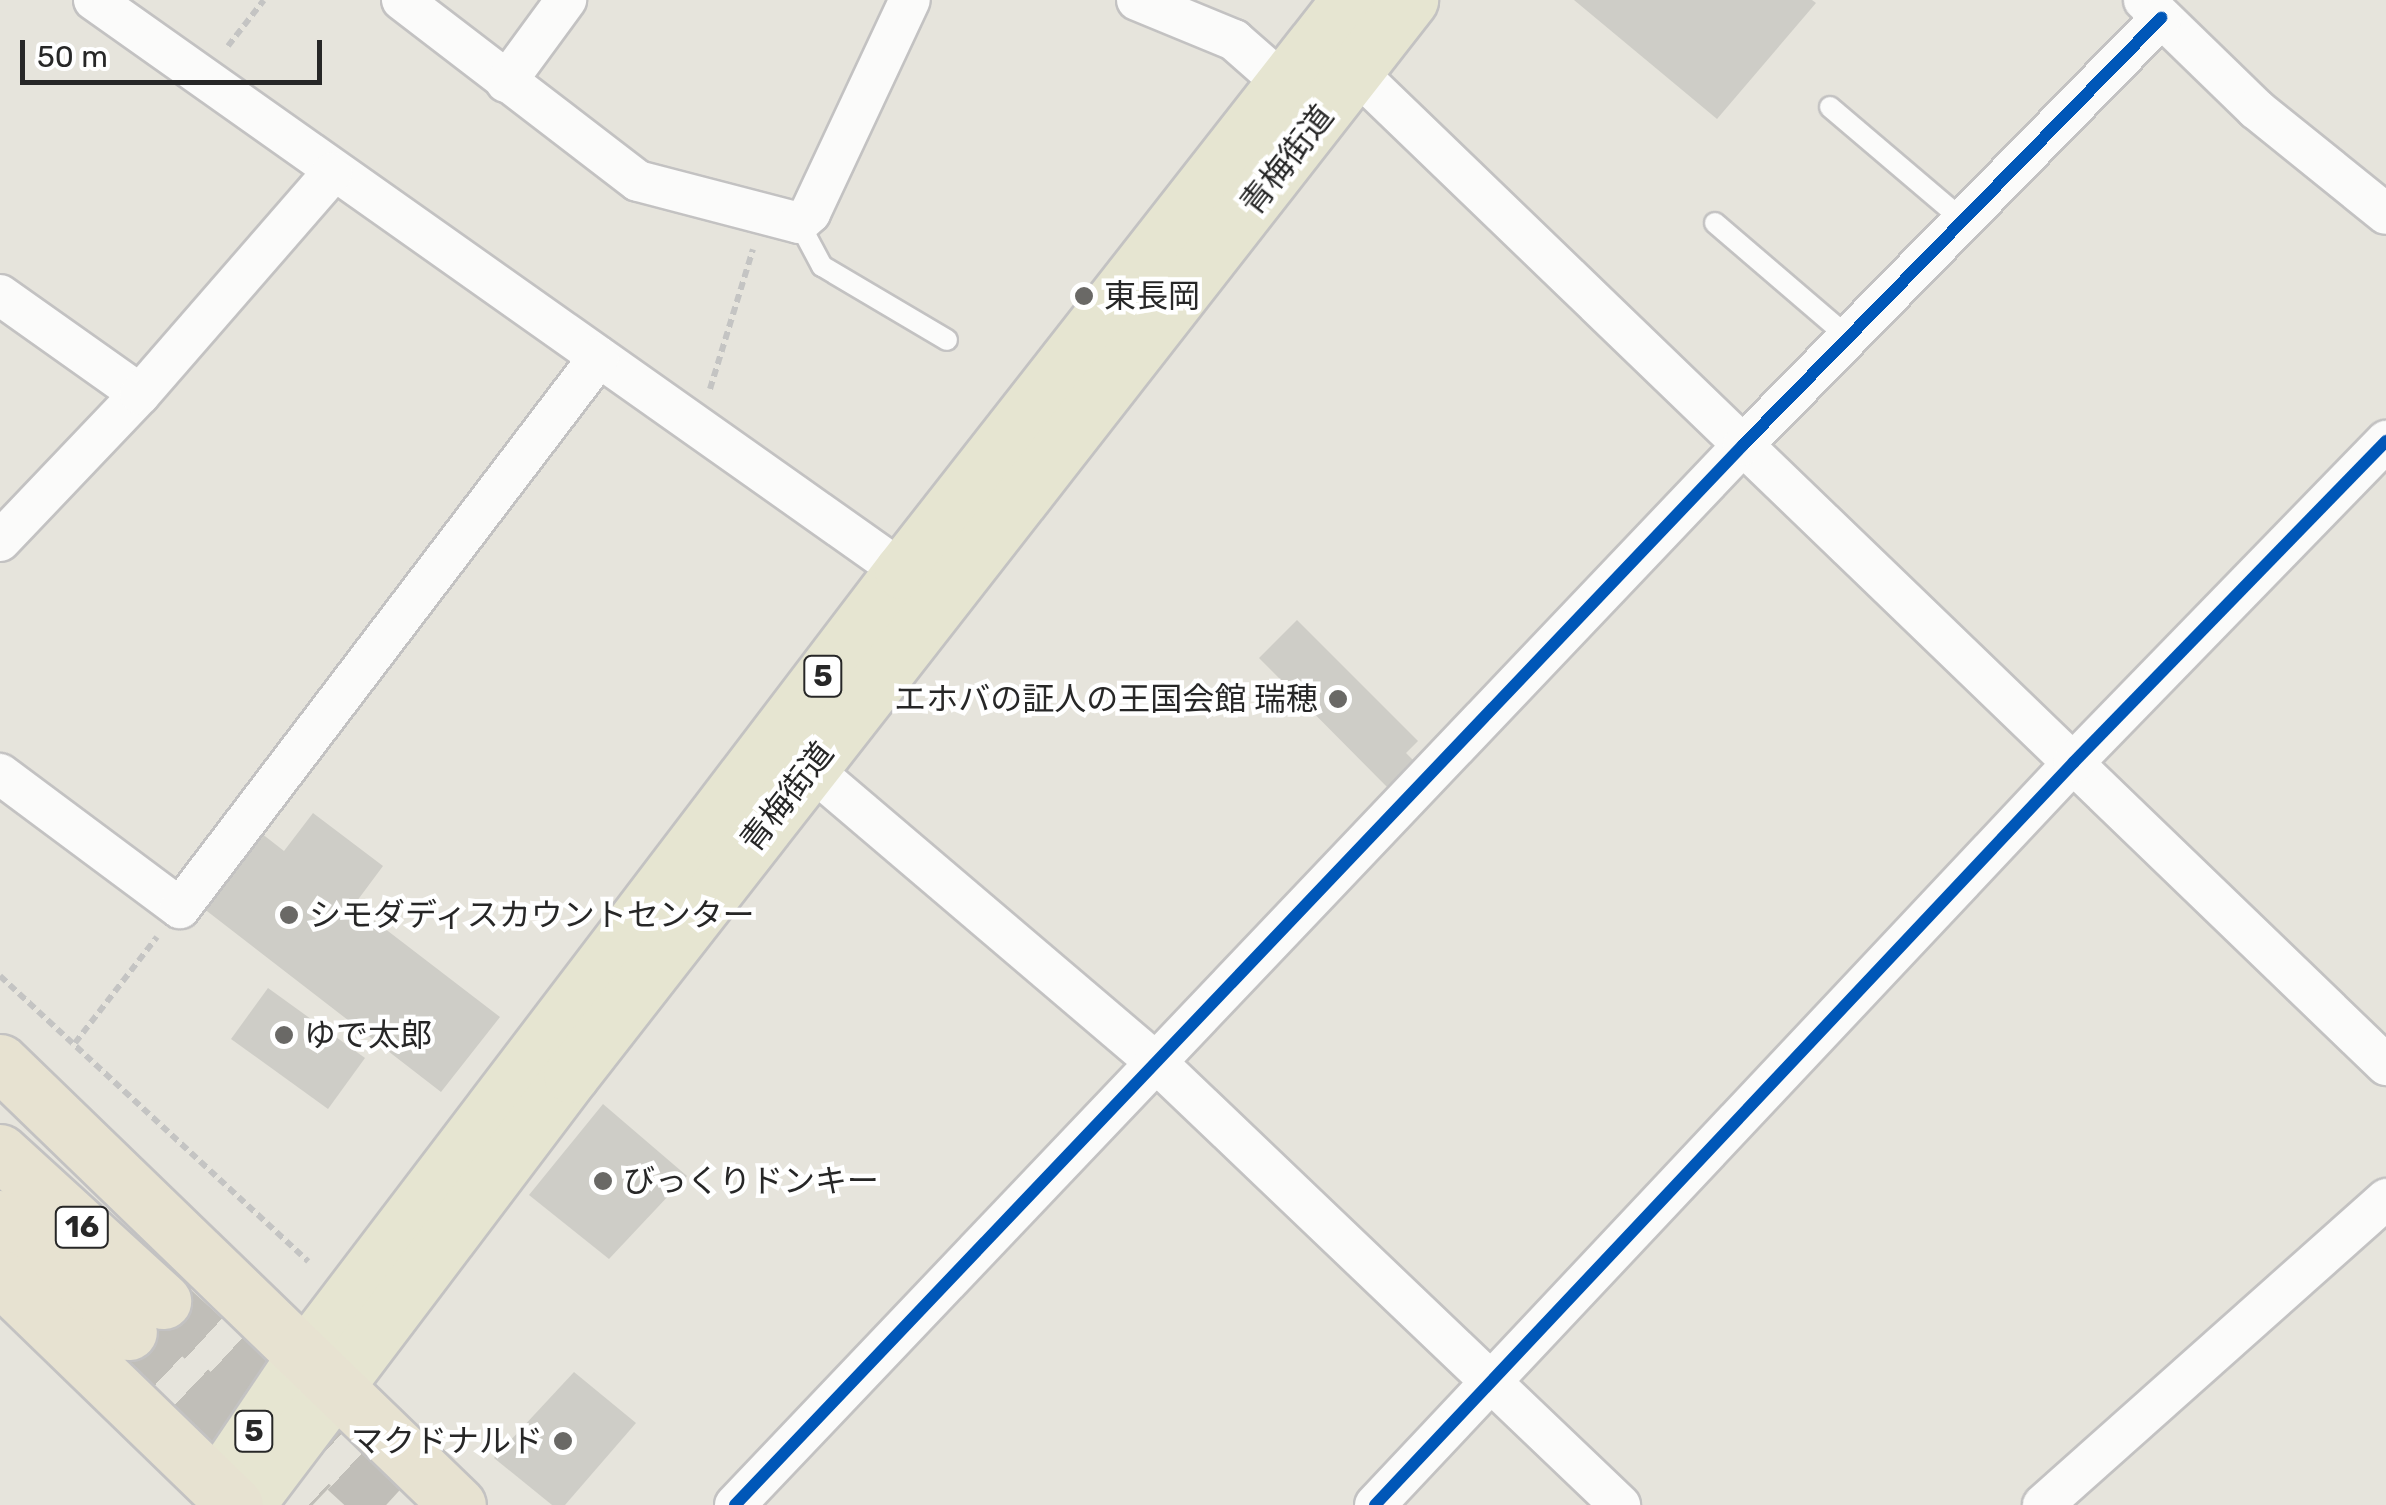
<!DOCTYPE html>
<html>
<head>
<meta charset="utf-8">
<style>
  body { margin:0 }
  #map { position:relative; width:2386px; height:1505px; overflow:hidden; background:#e6e4dc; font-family:Rubik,"Noto Sans JP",sans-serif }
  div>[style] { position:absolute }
  .building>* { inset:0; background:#cecdc7 }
  .trunk-tunnel>* { height:55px; margin-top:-27.5px; transform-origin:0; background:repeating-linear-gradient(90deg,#c0beb8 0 55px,transparent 0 83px) }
  .path>* { height:6px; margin-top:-3px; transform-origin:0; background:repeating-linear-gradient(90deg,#c4c4c3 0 8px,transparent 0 13px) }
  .roads { filter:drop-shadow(2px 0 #c3c2c2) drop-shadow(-2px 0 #c3c2c2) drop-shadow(0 2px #c3c2c2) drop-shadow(0 -2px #c3c2c2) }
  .service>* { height:20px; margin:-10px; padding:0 10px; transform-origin:10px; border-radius:10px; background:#fbfbfa }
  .minor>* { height:40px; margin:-20px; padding:0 20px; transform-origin:20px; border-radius:20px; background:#fbfbfa }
  .primary>* { height:55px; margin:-27.5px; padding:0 27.5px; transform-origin:27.5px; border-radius:27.5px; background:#e6e5d1 }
  .trunk>* { height:55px; margin:-27.5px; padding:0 27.5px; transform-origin:27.5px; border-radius:27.5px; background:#e7e2d1 }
  .cycleway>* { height:12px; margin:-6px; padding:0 6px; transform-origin:6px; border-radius:6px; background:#0057b8 }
  .dots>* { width:28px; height:28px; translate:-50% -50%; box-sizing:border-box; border:5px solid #fff; border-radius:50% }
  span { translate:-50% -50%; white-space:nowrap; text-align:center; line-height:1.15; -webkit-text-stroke:9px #fff; paint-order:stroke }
  .shield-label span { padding:2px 8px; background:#fff; border:2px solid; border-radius:8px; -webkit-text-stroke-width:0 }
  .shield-label { font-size:30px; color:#272727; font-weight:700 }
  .street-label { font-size:32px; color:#272727 }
  .poi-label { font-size:32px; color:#272727 }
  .left { translate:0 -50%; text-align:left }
  .right { translate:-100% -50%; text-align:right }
  .scale { position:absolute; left:20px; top:40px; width:302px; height:45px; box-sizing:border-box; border:5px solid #272727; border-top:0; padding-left:12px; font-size:30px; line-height:35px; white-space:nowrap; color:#272727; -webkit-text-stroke:8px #fff; paint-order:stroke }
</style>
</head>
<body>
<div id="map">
  <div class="building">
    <i style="clip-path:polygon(1574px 0,1812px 0,1816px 3px,1717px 119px)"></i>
    <i style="clip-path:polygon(1297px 620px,1418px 741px,1406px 753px,1417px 764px,1391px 791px,1259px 658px)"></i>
    <i style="clip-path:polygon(313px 813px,383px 866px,354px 905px,500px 1017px,441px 1092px,203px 908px,261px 833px,284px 851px)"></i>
    <i style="clip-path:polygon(268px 988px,365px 1058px,328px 1109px,231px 1039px)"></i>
    <i style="clip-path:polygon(603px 1104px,687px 1176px,609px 1259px,529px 1195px)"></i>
    <i style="clip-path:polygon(574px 1372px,636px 1423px,565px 1505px,552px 1505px,494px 1458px)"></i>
  </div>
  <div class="trunk-tunnel">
    <i style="left:163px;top:1301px;width:302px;rotate:42.5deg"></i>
    <i style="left:129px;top:1332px;width:252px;rotate:43.4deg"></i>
  </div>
  <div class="path">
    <i style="left:228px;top:46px;width:58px;rotate:-52deg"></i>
    <i style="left:710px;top:389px;width:146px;rotate:-72.9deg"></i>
    <i style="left:0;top:976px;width:420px;rotate:42.8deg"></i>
    <i style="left:75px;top:1043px;width:134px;rotate:-52.3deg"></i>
  </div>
  <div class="roads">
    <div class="service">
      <i style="left:1830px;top:107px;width:175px;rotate:40.4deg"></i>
      <i style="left:799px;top:223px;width:49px;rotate:61.9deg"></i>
      <i style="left:822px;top:266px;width:145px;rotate:30.6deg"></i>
      <i style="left:1715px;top:223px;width:175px;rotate:40.6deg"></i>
    </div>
    <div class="minor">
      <i style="left:94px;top:0;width:989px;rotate:35.25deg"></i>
      <i style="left:402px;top:0;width:297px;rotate:37.5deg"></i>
      <i style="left:638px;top:181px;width:166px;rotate:14.6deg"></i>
      <i style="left:799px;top:223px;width:15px;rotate:-42deg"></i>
      <i style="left:810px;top:213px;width:235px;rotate:-64.9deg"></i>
      <i style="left:1137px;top:0;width:105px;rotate:22.4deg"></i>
      <i style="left:1234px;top:40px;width:65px;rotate:41.3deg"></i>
      <i style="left:2144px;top:0;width:156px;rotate:44.2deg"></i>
      <i style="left:2256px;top:109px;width:167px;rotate:38.9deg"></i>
      <i style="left:1356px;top:72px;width:1431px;rotate:43.95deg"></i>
      <i style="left:506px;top:82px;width:102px;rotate:-53.8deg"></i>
      <i style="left:0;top:295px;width:171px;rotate:35.3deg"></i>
      <i style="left:0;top:541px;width:203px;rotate:-46.4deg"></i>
      <i style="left:140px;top:394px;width:293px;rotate:-49deg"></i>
      <i style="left:810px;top:768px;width:457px;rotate:40.4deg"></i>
      <i style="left:1158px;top:1064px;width:639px;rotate:43.67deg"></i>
      <i style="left:0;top:774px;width:224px;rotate:36.7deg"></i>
      <i style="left:180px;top:908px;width:692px;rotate:-52.75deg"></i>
      <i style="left:735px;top:1505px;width:1463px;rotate:-46.44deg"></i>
      <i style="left:1743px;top:445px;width:598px;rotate:-45.61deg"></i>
      <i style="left:1375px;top:1505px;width:1020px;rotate:-46.75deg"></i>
      <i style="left:2074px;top:762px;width:448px;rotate:-45.8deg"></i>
      <i style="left:2043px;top:1505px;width:460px;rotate:-41.7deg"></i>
    </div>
    <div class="primary">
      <i style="left:232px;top:1464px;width:129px;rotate:-56.1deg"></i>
      <i style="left:304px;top:1357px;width:988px;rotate:-52.74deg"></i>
      <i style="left:902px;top:571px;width:725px;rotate:-51.94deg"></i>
      <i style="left:246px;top:1505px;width:539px;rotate:-52.92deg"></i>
      <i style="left:571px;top:1075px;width:1364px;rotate:-52.03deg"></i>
    </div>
    <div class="trunk">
      <i style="left:0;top:1062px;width:637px;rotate:44.05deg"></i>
      <i style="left:0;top:1152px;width:221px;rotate:42.4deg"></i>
      <i style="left:0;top:1218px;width:172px;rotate:41.5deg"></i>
      <i style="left:0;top:1277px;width:327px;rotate:44.1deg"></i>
    </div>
  </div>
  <div class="cycleway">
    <i style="left:735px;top:1505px;width:1463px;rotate:-46.44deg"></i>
    <i style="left:1743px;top:445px;width:598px;rotate:-45.61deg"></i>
    <i style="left:1375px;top:1505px;width:1020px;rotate:-46.75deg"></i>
    <i style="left:2074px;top:762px;width:448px;rotate:-45.8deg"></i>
  </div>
  <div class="dots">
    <i style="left:1084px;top:296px;background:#6a6966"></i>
    <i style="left:1338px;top:699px;background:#6a6966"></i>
    <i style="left:289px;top:915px;background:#6a6966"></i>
    <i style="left:284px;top:1035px;background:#6a6966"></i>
    <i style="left:603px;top:1181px;background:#6a6966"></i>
    <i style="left:563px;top:1441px;background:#6a6966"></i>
  </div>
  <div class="shield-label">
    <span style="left:823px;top:676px">5</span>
    <span style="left:82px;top:1227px">16</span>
    <span style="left:254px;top:1431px">5</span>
  </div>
  <div class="street-label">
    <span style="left:1287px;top:160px;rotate:-52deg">青梅街道</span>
    <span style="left:787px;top:797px;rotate:-52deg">青梅街道</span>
  </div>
  <div class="poi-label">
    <span class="left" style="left:1104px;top:296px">東長岡</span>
    <span class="right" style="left:1318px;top:699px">エホバの証人の王国会館 瑞穂</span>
    <span class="left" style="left:309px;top:915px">シモダディスカウントセンター</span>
    <span class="left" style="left:304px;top:1035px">ゆで太郎</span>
    <span class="left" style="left:623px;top:1181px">びっくりドンキー</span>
    <span class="right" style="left:543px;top:1441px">マクドナルド</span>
  </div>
  <div class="scale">50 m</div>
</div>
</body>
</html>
